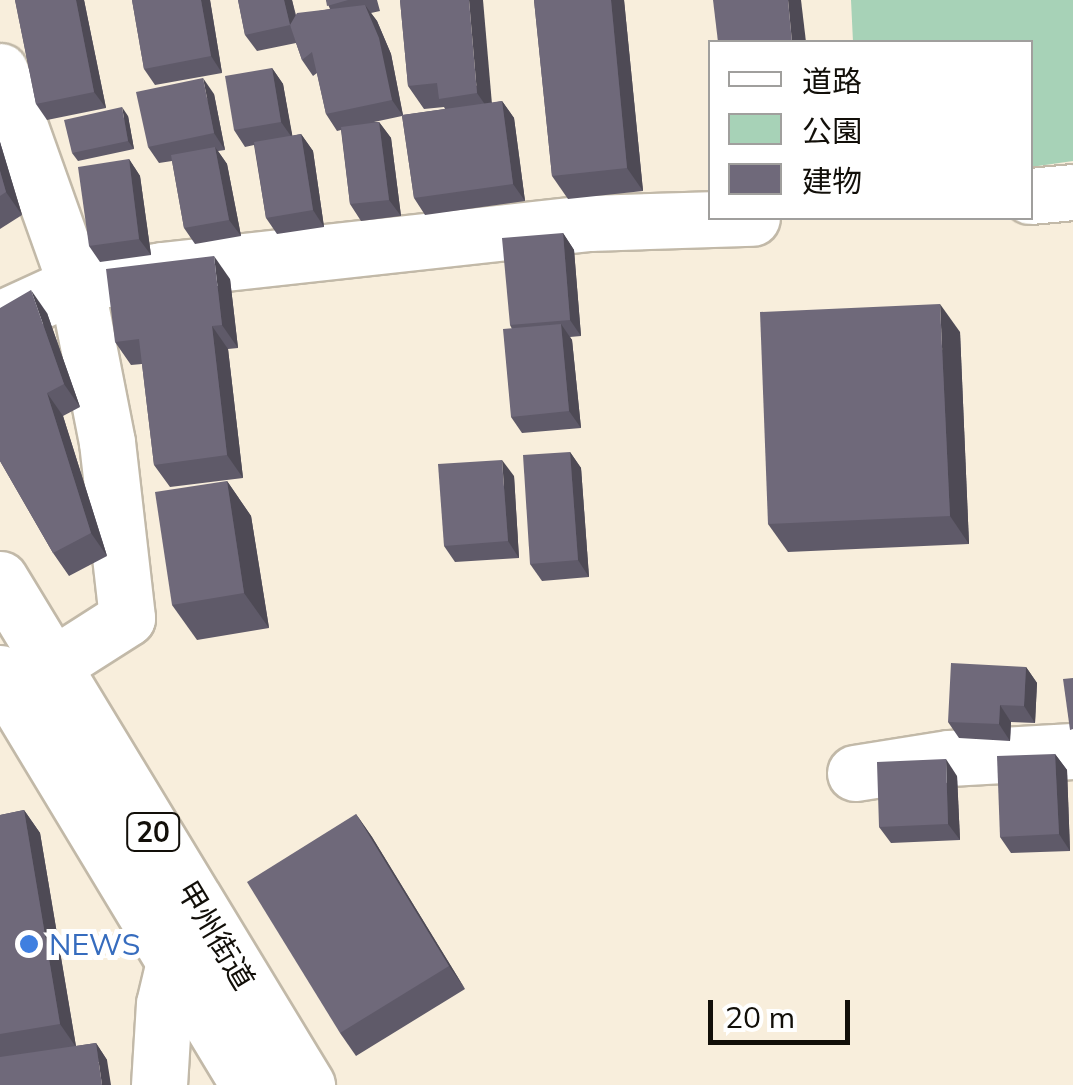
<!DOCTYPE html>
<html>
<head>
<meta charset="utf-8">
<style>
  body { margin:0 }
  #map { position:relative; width:1073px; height:1085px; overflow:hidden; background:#f8eedc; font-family:Mulish,"Noto Sans JP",sans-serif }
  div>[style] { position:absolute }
  .green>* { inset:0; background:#a7d2b7 }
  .roads { filter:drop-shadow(2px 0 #c2b9a8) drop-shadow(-2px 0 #c2b9a8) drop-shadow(0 2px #c2b9a8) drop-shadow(0 -2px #c2b9a8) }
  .minor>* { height:55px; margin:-27.5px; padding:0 27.5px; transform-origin:27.5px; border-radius:27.5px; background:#fff }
  .highway>* { height:55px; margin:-27.5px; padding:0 27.5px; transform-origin:27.5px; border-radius:27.5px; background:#fff }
  .wall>* { inset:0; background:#5f5a69 }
  .shaded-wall>* { inset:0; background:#4e4a55 }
  .building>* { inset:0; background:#6f697a }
  .dots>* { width:28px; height:28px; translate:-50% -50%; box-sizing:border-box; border:5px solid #fff; border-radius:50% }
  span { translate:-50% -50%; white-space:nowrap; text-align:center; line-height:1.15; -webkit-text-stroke:10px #fff; paint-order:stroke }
  .shield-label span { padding:2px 8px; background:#fff; border:2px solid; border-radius:8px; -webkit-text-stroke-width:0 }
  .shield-label { font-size:28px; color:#120f09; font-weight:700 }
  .street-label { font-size:30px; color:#120f09 }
  .shop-label { font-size:30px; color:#366cbe }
  .left { translate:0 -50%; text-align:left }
  .legend { position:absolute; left:708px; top:40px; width:325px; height:180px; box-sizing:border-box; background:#fff; border:2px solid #a09f9d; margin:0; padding:12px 18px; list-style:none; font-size:30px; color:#120f09 }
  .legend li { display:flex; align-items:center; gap:20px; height:50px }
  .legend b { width:50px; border:2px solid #a09f9d }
  .scale { position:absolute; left:708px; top:1000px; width:142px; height:45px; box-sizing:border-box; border:5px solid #120f09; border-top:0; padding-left:12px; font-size:30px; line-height:35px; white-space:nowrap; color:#120f09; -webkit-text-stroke:8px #fff; paint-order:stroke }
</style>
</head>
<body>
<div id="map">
  <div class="green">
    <i style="clip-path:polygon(851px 0,1073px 0,1073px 161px,1031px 167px,1030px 42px,853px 42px)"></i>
  </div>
  <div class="roads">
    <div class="minor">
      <i style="left:0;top:71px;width:226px;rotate:70.4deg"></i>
      <i style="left:76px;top:284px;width:161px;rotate:78.9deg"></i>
      <i style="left:107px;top:442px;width:177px;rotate:83.5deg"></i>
      <i style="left:127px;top:618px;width:89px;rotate:147.4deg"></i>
      <i style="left:1030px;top:196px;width:43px;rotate:-5.3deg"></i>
      <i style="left:0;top:319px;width:84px;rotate:-24.7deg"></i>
      <i style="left:76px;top:284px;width:87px;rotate:-9.2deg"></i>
      <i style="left:162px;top:270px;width:430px;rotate:-6.3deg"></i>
      <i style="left:589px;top:223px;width:163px;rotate:-1.8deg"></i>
      <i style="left:855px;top:773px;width:95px;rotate:-9.1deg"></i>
      <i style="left:949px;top:758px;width:124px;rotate:-3.2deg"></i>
      <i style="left:159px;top:1085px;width:81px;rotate:-86.5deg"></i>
      <i style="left:164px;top:1004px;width:43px;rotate:-76.6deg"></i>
    </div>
    <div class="highway">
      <i style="left:0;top:579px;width:592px;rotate:58.75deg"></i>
      <i style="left:0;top:673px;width:481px;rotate:58.9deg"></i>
    </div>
  </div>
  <div class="wall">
    <i style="clip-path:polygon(15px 0,84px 0,106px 108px,47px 120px,36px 104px)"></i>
    <i style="clip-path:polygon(132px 0,210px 0,222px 73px,155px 85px,144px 69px)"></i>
    <i style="clip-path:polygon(238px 0,292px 0,296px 15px,330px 9px,326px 0,377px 0,380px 11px,371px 13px,377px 21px,391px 54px,403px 115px,445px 109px,444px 107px,424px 109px,408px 86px,400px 0,492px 103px,502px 101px,514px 118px,525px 201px,425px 215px,414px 198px,402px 116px,374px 122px,379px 122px,391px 138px,401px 216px,361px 221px,350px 204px,341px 130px,337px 131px,326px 114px,317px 73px,313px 76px,302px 60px,296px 43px,257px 51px,245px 35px)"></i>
    <i style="clip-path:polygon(534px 0,624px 0,643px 191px,568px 199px,552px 176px)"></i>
    <i style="clip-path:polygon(272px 68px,283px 84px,292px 136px,301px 134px,313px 151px,324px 227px,277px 234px,266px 218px,254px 145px,245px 147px,234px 130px)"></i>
    <i style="clip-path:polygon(214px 94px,225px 150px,218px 151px,227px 164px,241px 236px,195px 244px,184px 228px,172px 161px,159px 163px,148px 147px)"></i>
    <i style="clip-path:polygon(128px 116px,134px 149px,78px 161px,72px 153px)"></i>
    <i style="clip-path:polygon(0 142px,22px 215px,0 229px)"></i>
    <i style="clip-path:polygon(129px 159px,140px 176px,151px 255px,100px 262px,89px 246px)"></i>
    <i style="clip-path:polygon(563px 233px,574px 250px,581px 336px,570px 337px,572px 340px,581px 428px,522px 433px,511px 417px,512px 329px,510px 325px)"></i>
    <i style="clip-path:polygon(230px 279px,238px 348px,228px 349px,243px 478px,170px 487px,154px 465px,142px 364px,131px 365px,115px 342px)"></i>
    <i style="clip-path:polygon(47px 313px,80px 407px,63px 416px,107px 556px,69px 576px,53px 553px,0 461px)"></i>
    <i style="clip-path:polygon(960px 332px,969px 544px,788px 552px,768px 524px)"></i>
    <i style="clip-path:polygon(570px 452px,581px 468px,589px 577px,542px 581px,530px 564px)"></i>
    <i style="clip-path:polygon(514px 476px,519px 558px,455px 562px,444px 546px)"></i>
    <i style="clip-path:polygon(227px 481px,251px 516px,269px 628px,197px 640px,172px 605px)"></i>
    <i style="clip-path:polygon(1026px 667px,1037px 683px,1035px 723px,1011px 722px,1010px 741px,959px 738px,948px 722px)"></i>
    <i style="clip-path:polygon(1055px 754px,1067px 770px,1070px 851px,1011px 853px,1000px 837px)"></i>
    <i style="clip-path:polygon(957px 776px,960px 840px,891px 843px,879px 827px)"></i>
    <i style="clip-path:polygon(24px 810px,40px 833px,76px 1046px,96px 1043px,107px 1060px,0 1085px,0 815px)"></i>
    <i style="clip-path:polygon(356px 814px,372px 837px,465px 989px,356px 1056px,340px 1033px)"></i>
  </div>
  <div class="shaded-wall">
    <i style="clip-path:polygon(76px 0,84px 0,106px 108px,94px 92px)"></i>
    <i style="clip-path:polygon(201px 0,210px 0,222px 73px,211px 56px)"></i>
    <i style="clip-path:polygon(284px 0,292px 0,301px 42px,290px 25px)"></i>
    <i style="clip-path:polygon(469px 0,483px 0,493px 116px,477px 93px)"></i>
    <i style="clip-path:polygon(611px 0,624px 0,643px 191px,627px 168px)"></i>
    <i style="clip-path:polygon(788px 0,801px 0,806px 42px,792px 42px)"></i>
    <i style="clip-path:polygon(365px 5px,377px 21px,391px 54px,403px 116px,392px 100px)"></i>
    <i style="clip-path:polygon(272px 68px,283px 84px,293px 139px,281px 122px)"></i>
    <i style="clip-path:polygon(203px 78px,214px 94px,225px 150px,214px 133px)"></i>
    <i style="clip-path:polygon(502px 101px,514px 118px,525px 201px,513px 184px)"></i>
    <i style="clip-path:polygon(122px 107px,128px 116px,134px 149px,128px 141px)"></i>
    <i style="clip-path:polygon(379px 122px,391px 138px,401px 216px,389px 200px)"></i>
    <i style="clip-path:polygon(301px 134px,313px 151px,324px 227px,313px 210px)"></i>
    <i style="clip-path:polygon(0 142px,22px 215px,6px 192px,0 171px)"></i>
    <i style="clip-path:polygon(215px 147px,227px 164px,241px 236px,229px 220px)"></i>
    <i style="clip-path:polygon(129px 159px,140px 176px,151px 255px,139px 239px)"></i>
    <i style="clip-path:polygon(563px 233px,574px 250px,581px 336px,570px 320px)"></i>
    <i style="clip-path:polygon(214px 256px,230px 279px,238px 348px,222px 325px)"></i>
    <i style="clip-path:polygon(31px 290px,47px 313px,80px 407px,64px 384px)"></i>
    <i style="clip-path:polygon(940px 304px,960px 332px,969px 544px,950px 516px)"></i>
    <i style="clip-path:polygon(561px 324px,572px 340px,581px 428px,569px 411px)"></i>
    <i style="clip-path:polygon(212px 326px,228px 349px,243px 478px,227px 455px)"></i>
    <i style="clip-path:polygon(47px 393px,63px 416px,107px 556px,91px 533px)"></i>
    <i style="clip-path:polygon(570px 452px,581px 468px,589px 577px,578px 560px)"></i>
    <i style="clip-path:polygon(502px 460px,514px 476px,519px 558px,508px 541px)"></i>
    <i style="clip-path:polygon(227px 481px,251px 516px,269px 628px,244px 593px)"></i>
    <i style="clip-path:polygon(1026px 667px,1037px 683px,1035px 723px,1024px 706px)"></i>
    <i style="clip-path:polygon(1000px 705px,1011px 722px,1010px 741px,999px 724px)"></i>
    <i style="clip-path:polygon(1055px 754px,1067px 770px,1070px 851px,1059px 834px)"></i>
    <i style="clip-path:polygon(946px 759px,957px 776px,960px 840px,948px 824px)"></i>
    <i style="clip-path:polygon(24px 810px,40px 833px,76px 1047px,60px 1024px)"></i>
    <i style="clip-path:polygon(356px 814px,372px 837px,465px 989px,449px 966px)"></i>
    <i style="clip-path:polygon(96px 1043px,107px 1060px,111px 1085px,102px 1085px)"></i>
  </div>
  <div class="building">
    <i style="clip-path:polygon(15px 0,76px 0,94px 92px,36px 104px)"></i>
    <i style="clip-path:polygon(132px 0,201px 0,211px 56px,144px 69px)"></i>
    <i style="clip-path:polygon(238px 0,284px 0,290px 25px,297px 13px,365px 5px,379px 38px,392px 100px,326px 114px,312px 52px,302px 60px,290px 25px,245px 35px)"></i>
    <i style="clip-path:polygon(326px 0,348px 0,327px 6px)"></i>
    <i style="clip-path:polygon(400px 0,469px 0,477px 93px,439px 99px,437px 83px,408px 86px)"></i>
    <i style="clip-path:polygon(534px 0,611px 0,627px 168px,552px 176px)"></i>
    <i style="clip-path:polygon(713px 0,788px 0,792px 42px,718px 42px)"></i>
    <i style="clip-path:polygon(272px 68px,281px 122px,234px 130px,225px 76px)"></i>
    <i style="clip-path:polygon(203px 78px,214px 133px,148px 147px,136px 92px)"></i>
    <i style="clip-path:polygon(502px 101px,513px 184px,414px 198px,402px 115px)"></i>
    <i style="clip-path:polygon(122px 107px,128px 141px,72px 153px,64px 120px)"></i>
    <i style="clip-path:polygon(379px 122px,389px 200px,350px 204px,341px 127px)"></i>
    <i style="clip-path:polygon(301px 134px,313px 210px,266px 218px,254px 142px)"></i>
    <i style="clip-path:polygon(215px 147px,229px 220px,184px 228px,171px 155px)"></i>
    <i style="clip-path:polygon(129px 159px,139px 239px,89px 246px,78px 167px)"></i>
    <i style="clip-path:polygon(0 171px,6px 192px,0 196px)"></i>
    <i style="clip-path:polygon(563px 233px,570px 320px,510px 325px,502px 238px)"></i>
    <i style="clip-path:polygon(214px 256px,222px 325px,212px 326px,227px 455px,154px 465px,139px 339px,115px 342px,106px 269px)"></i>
    <i style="clip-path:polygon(31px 290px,64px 384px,47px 393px,91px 533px,53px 553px,0 461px,0 308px)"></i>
    <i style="clip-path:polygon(940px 304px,950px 516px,768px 524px,760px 312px)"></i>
    <i style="clip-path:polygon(561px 324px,569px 411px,511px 417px,503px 329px)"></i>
    <i style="clip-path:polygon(570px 452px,578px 560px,530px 564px,523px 455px)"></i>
    <i style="clip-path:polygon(502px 460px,508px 541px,444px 546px,438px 464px)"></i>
    <i style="clip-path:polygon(227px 481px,244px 593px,172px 605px,155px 492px)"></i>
    <i style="clip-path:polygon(951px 663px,1026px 667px,1024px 706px,1000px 705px,999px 724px,948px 722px)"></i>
    <i style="clip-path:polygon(1073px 678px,1073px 729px,1070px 730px,1063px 679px)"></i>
    <i style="clip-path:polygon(1055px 754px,1059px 834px,1000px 837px,997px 756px)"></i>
    <i style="clip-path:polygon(946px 759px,948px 824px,879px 827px,877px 762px)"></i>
    <i style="clip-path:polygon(24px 810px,60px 1024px,0 1034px,0 815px)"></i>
    <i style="clip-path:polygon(356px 814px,449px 966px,340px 1033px,247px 882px)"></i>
    <i style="clip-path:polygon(96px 1043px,102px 1085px,0 1085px,0 1057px)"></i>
  </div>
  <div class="dots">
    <i style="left:29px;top:944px;background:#3f7fe0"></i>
  </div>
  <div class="shield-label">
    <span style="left:153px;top:832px">20</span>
  </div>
  <div class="street-label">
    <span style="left:216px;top:935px;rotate:59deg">甲州街道</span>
  </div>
  <div class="shop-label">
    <span class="left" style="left:49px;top:944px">NEWS</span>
  </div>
  <ul class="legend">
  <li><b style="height:12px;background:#fff"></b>道路</li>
  <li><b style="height:28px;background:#a7d2b7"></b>公園</li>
  <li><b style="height:28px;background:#6f697a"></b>建物</li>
  </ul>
  <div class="scale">20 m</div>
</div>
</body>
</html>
